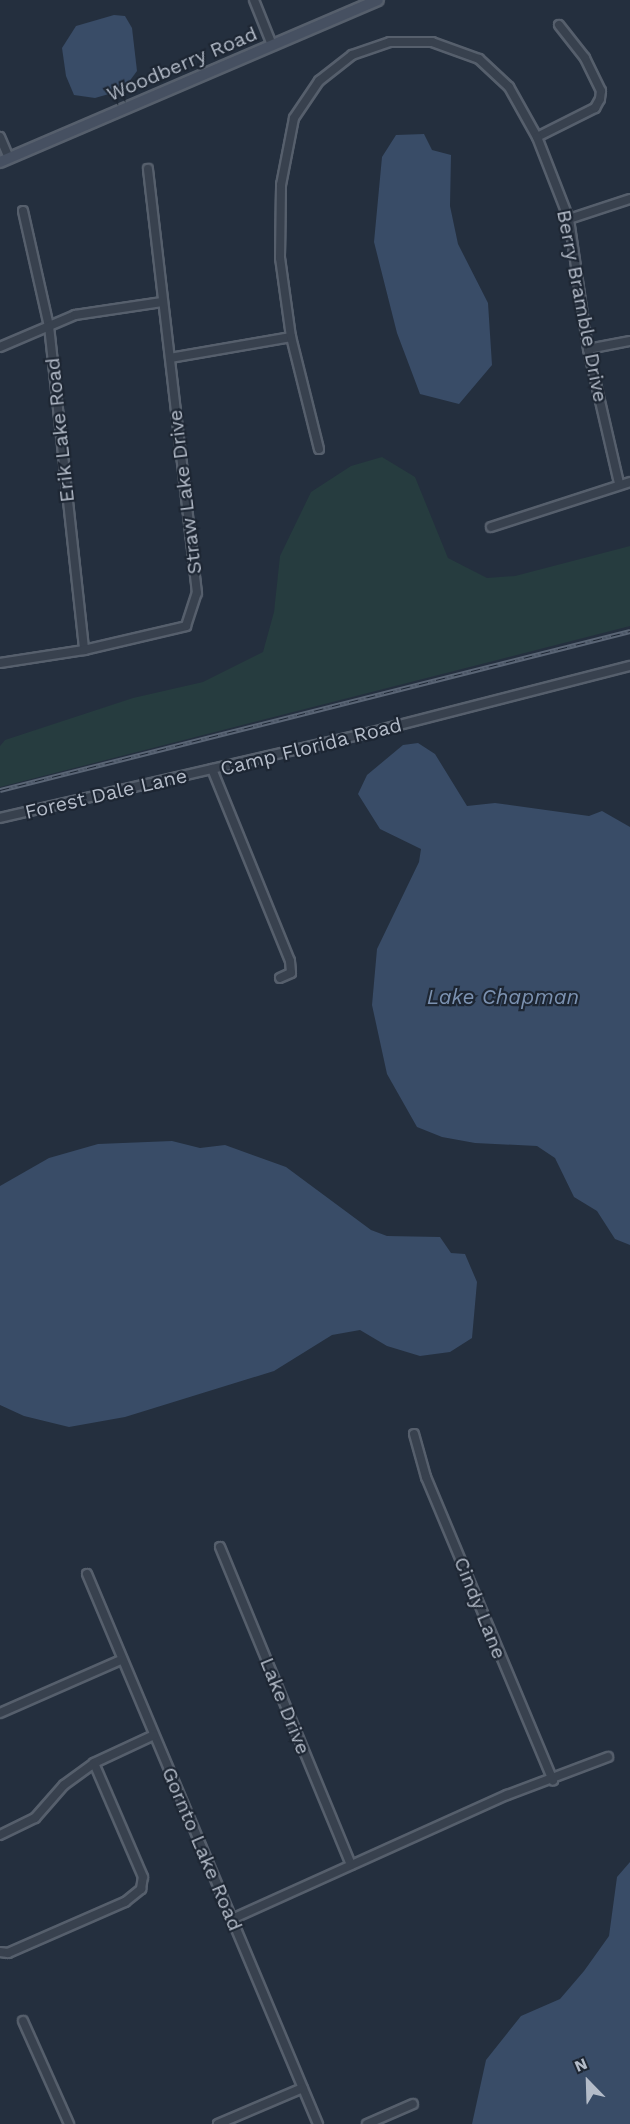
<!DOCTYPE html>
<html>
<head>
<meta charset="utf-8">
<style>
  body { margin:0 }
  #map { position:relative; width:630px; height:2124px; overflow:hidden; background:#242f3e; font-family:"Work Sans",sans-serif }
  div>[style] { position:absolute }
  .green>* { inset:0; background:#263c3f }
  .water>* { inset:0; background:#394c67 }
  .roads { filter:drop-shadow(2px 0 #565f6c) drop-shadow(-2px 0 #565f6c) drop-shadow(0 2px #565f6c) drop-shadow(0 -2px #565f6c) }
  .street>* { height:8px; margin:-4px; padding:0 4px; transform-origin:4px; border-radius:4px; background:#38414e }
  .secondary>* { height:10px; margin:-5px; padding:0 5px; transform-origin:5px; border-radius:5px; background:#465061 }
  .rail>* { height:5px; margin-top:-2.5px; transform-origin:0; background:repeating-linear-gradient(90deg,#1d2633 0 9px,#5a6575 0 18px); box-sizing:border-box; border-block:2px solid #5a6575 }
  span { translate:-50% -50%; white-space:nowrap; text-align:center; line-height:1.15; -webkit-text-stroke:4.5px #1d2633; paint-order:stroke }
  .street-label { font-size:20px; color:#b4bcc9 }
  .water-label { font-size:21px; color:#7c92b1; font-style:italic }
  .north { position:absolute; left:558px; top:2052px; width:60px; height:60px; -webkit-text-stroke:4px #1d2633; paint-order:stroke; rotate:337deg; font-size:16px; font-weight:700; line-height:24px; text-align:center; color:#b4bcc9 }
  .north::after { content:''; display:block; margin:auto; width:21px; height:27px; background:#b4bcc9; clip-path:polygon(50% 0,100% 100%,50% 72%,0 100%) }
</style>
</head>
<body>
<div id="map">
  <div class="green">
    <i style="clip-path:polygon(382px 457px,415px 477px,448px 558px,487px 578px,515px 576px,630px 546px,630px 626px,0 787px,0 746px,5px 740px,133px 698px,203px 682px,263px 652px,274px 612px,280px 556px,311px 492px,351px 466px)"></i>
  </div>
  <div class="water">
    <i style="clip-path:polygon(114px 15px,125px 16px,132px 28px,137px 71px,123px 90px,95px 98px,74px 95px,66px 76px,62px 48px,76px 26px)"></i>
    <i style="clip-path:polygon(424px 134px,432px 150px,451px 155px,450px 206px,458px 244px,488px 303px,492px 365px,459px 404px,420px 394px,397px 333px,374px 242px,382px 157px,396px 135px)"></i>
    <i style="clip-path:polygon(418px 743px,435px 754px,467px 806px,495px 803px,589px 816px,602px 811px,630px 827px,630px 1245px,615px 1239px,597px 1211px,574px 1197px,555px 1158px,537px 1146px,475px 1143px,442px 1137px,417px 1127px,387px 1074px,372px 1005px,377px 949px,419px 862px,421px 849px,380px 829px,358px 794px,367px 775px,403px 745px)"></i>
    <i style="clip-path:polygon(172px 1141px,200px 1148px,225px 1145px,286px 1167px,371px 1230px,387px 1236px,440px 1237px,451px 1253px,465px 1254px,477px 1282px,472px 1338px,450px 1352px,420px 1356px,387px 1346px,360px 1330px,332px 1335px,274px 1371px,125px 1417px,69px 1427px,24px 1416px,0 1405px,0 1186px,49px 1158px,98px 1144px)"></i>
    <i style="clip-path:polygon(630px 1862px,630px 2124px,472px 2124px,486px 2060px,521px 2016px,560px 1999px,584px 1971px,609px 1936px,617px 1877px)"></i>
  </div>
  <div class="roads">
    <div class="street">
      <i style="left:254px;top:0;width:48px;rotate:68.2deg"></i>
      <i style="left:0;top:137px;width:23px;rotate:67deg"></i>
      <i style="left:537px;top:137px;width:65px;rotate:-26.6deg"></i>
      <i style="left:595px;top:108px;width:10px;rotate:-61deg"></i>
      <i style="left:600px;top:99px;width:8px;rotate:-83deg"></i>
      <i style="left:601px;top:91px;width:37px;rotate:-116deg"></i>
      <i style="left:585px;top:58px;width:42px;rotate:-128.2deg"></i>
      <i style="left:23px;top:211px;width:118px;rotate:77.3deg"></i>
      <i style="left:49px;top:326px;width:326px;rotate:83.8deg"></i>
      <i style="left:569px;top:219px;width:64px;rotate:-18.2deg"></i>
      <i style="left:0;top:347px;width:82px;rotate:-23.1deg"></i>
      <i style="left:75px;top:315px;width:88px;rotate:-8.5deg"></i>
      <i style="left:588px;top:349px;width:43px;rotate:-10.8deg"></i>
      <i style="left:170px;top:358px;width:123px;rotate:-9.8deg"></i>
      <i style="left:319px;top:449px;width:115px;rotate:-104deg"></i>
      <i style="left:291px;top:337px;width:80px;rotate:-97.9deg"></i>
      <i style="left:280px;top:258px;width:73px;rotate:-89.2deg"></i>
      <i style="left:281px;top:185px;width:68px;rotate:-79deg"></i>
      <i style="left:294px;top:118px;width:45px;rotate:-56deg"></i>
      <i style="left:319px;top:81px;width:42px;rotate:-38.2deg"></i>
      <i style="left:352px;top:55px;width:40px;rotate:-18.9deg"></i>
      <i style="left:390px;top:42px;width:42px"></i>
      <i style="left:432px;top:42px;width:50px;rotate:19.9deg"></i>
      <i style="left:479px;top:59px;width:41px;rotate:43deg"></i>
      <i style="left:509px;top:87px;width:57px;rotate:60.8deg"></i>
      <i style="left:537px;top:137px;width:88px;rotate:68.7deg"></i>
      <i style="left:569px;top:219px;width:131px;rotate:81.7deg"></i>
      <i style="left:588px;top:349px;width:138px;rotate:77deg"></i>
      <i style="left:491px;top:527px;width:146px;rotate:-17.9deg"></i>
      <i style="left:0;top:663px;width:85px;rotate:-8.8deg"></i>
      <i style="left:84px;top:650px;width:105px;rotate:-13.2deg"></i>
      <i style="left:186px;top:626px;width:35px;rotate:-72deg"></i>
      <i style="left:197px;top:593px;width:427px;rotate:-96.6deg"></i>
      <i style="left:212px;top:769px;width:207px;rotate:67.9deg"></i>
      <i style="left:290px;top:961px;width:12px;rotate:85deg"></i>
      <i style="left:291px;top:973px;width:12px;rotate:156deg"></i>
      <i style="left:0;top:818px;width:394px;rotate:-13deg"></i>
      <i style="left:384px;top:729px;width:254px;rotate:-14.4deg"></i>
      <i style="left:414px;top:1434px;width:45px;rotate:74.4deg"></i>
      <i style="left:426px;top:1477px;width:329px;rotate:67.3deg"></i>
      <i style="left:220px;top:1547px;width:344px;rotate:67.6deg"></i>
      <i style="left:87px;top:1574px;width:597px;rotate:67.22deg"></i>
      <i style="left:0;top:1713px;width:132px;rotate:-23.7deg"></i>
      <i style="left:0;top:1835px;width:39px;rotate:-26deg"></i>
      <i style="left:35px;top:1818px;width:44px;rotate:-48.7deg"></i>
      <i style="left:64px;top:1785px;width:37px;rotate:-36deg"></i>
      <i style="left:94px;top:1763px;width:66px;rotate:-25deg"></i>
      <i style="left:232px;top:1919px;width:302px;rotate:-24.3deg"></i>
      <i style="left:507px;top:1795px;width:108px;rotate:-20.6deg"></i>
      <i style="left:0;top:1952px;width:8px;rotate:7deg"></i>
      <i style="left:8px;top:1953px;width:128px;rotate:-23.6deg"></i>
      <i style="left:125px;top:1902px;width:21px;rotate:-39deg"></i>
      <i style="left:141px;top:1889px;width:12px;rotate:-81deg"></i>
      <i style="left:143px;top:1877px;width:124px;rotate:-113.3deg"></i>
      <i style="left:23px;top:2021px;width:113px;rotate:65.9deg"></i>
      <i style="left:218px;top:2124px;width:92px;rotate:-23deg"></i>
      <i style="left:367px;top:2124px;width:50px;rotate:-23.5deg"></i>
    </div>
    <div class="secondary">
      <i style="left:0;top:162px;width:411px;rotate:-23.2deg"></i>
    </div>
  </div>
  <div class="rail">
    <i style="left:0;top:790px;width:650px;rotate:-14.16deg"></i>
  </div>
  <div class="street-label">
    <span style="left:182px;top:64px;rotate:-23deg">Woodberry Road</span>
    <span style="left:582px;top:306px;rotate:79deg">Berry Bramble Drive</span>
    <span style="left:60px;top:430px;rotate:-96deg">Erik Lake Road</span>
    <span style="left:185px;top:492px;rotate:-97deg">Straw Lake Drive</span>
    <span style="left:311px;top:747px;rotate:-14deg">Camp Florida Road</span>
    <span style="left:106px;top:794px;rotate:-13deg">Forest Dale Lane</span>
    <span style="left:480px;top:1608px;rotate:68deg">Cindy Lane</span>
    <span style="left:285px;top:1706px;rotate:68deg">Lake Drive</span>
    <span style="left:202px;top:1849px;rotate:67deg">Gornto Lake Road</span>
  </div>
  <div class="water-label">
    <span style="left:503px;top:997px">Lake Chapman</span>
  </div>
  <div class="north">N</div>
</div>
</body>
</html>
